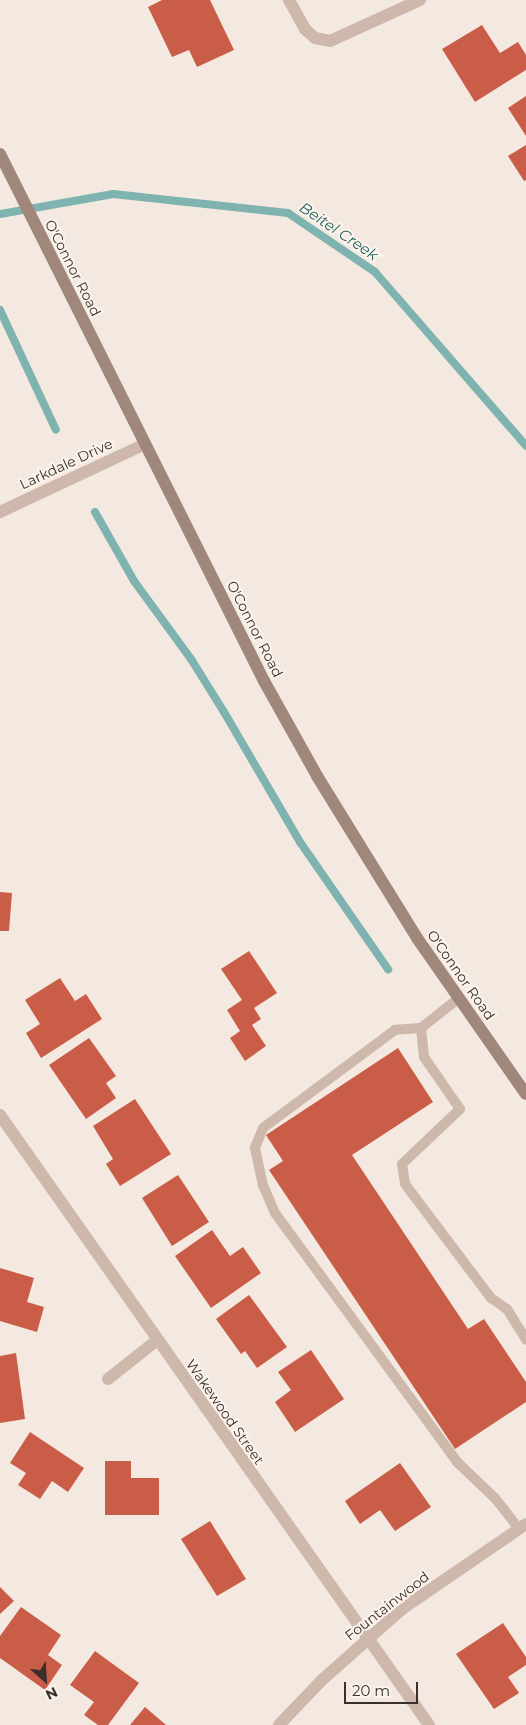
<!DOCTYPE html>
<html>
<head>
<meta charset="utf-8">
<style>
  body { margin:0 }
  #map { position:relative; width:526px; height:1725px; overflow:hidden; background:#f4e9e0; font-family:Montserrat,sans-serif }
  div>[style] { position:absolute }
  .stream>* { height:8px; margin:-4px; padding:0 4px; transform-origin:4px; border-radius:4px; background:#7eb3b0 }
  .building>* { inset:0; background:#ca5d48 }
  .service>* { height:10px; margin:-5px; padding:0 5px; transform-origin:5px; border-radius:5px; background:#cdb8ab }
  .minor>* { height:12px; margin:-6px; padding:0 6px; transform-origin:6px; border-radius:6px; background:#cdb8ab }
  .tertiary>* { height:12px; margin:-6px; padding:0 6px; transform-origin:6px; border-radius:6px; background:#cdb8ab }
  .secondary>* { height:12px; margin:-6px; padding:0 6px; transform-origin:6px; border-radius:6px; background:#a1867c }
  span { translate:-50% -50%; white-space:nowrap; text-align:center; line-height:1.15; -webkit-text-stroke:4px #fbf4ed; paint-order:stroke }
  .street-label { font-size:14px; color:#3b2e2b }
  .water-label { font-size:15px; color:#1e5f5d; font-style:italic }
  .north { position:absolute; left:20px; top:1655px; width:50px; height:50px; -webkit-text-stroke:4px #fbf4ed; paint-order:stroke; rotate:154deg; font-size:14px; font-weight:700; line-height:20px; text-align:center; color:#3b2e2b }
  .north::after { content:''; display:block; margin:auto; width:18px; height:22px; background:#3b2e2b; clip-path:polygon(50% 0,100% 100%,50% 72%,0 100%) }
  .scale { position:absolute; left:344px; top:1682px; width:74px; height:22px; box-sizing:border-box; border:2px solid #3b2e2b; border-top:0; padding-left:6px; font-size:15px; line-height:18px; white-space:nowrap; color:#3b2e2b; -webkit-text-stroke:4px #fbf4ed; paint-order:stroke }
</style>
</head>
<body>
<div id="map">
  <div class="stream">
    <i style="left:0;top:214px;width:115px;rotate:-10deg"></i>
    <i style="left:113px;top:194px;width:176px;rotate:6.2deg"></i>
    <i style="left:288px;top:213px;width:105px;rotate:34.1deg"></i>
    <i style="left:375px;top:272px;width:230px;rotate:49deg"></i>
    <i style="left:0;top:310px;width:132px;rotate:65deg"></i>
    <i style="left:95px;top:512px;width:79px;rotate:60.5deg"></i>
    <i style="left:134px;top:581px;width:97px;rotate:53.8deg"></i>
    <i style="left:191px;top:659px;width:62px;rotate:58.1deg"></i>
    <i style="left:224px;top:712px;width:151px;rotate:59.7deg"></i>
    <i style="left:300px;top:842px;width:155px;rotate:55.3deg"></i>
  </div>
  <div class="building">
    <i style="clip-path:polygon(162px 0,210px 0,234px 50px,197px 67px,189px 50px,172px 57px,148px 7px)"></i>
    <i style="clip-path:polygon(482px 25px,500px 53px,518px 42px,526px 55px,526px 70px,475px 102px,442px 49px)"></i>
    <i style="clip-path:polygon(526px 96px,526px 136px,508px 108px)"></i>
    <i style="clip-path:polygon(526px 145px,526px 180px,524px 181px,508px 156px)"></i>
    <i style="clip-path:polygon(0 892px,12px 893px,9px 931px,0 931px)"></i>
    <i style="clip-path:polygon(249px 951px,277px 993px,254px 1008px,261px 1019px,252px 1025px,266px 1046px,245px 1061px,230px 1038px,240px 1031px,227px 1010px,242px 1000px,221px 969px)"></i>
    <i style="clip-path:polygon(60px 978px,75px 1001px,86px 994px,102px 1019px,41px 1058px,26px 1033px,40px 1024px,25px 1000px)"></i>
    <i style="clip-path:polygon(89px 1038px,116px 1076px,106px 1083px,116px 1098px,86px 1119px,49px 1065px)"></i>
    <i style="clip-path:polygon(398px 1048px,433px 1102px,352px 1155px,468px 1329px,484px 1319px,526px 1382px,526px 1402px,455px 1449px,269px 1170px,283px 1161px,266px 1135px)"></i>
    <i style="clip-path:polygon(135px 1099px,171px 1154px,120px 1186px,106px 1164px,113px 1159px,93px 1126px)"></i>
    <i style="clip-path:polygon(178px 1175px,209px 1222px,172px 1246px,142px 1198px)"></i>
    <i style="clip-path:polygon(212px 1230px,230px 1256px,243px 1247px,261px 1273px,211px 1308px,175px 1256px)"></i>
    <i style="clip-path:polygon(0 1268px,34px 1278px,27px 1302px,44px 1307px,37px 1332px,0 1321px)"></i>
    <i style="clip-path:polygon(249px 1295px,287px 1347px,257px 1368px,245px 1351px,241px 1354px,216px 1319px)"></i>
    <i style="clip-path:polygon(311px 1350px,344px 1399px,295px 1432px,275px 1402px,291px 1390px,278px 1372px)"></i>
    <i style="clip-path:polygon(16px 1353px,25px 1419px,0 1423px,0 1356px)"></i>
    <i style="clip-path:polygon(30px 1432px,84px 1468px,68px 1492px,52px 1481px,40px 1499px,18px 1485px,26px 1473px,10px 1463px)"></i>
    <i style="clip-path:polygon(105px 1461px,131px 1461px,131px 1478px,159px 1478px,159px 1515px,105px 1515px)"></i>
    <i style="clip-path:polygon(400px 1463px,431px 1507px,395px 1531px,380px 1510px,360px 1524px,345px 1501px)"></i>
    <i style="clip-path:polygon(210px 1521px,246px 1579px,217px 1596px,181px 1539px)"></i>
    <i style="clip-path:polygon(0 1587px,14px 1601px,0 1614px)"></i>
    <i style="clip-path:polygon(21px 1607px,61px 1635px,48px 1655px,62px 1665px,45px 1690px,0 1658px,0 1636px)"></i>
    <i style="clip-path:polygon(503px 1623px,526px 1657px,526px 1665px,508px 1677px,519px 1693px,494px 1709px,456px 1654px)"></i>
    <i style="clip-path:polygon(95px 1651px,139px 1683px,108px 1725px,98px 1725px,84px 1715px,94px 1702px,70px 1685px)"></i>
    <i style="clip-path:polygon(145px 1707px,166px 1725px,130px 1725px)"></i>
  </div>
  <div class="service">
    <i style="left:459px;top:998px;width:48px;rotate:141.7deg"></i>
    <i style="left:421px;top:1028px;width:26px;rotate:176deg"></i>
    <i style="left:395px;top:1030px;width:164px;rotate:143.4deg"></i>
    <i style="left:263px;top:1128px;width:22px;rotate:112deg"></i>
    <i style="left:255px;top:1148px;width:38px;rotate:78deg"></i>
    <i style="left:263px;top:1185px;width:30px;rotate:67deg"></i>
    <i style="left:275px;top:1213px;width:308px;rotate:53.8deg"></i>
    <i style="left:457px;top:1462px;width:52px;rotate:43.5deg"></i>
    <i style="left:495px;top:1498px;width:39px;rotate:52deg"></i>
    <i style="left:421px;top:1028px;width:29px;rotate:84deg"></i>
    <i style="left:424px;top:1057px;width:63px;rotate:55.3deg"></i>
    <i style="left:460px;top:1109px;width:80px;rotate:136.5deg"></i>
    <i style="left:402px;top:1164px;width:20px;rotate:81deg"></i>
    <i style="left:405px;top:1184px;width:143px;rotate:53deg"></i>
    <i style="left:491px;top:1298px;width:19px;rotate:35deg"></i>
    <i style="left:507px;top:1309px;width:36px;rotate:58deg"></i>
  </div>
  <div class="minor">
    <i style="left:289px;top:0;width:33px;rotate:61deg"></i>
    <i style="left:305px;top:29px;width:13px;rotate:42deg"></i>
    <i style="left:315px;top:38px;width:15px;rotate:11deg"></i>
    <i style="left:330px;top:41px;width:99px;rotate:-24.5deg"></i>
    <i style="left:0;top:512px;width:160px;rotate:-25.1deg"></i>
    <i style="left:0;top:1115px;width:746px;rotate:54.88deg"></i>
    <i style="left:108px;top:1379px;width:61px;rotate:-38.4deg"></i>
  </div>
  <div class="tertiary">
    <i style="left:279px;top:1725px;width:62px;rotate:-46.3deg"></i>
    <i style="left:322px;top:1680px;width:107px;rotate:-41.6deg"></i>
    <i style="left:402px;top:1609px;width:150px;rotate:-34.4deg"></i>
  </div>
  <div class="secondary">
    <i style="left:0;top:154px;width:589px;rotate:63.39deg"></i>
    <i style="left:264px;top:681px;width:109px;rotate:60.8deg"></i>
    <i style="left:317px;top:776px;width:190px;rotate:58.3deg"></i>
    <i style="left:417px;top:938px;width:190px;rotate:55.1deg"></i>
  </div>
  <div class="street-label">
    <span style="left:73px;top:268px;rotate:63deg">O'Connor Road</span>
    <span style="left:66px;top:464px;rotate:-25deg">Larkdale Drive</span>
    <span style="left:255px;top:629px;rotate:63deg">O'Connor Road</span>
    <span style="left:461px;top:975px;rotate:55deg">O'Connor Road</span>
    <span style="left:225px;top:1412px;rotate:55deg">Wakewood Street</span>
    <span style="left:387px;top:1606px;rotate:-38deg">Fountainwood</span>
  </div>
  <div class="water-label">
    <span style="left:339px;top:231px;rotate:34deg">Beitel Creek</span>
  </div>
  <div class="north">N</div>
  <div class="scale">20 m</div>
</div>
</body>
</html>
